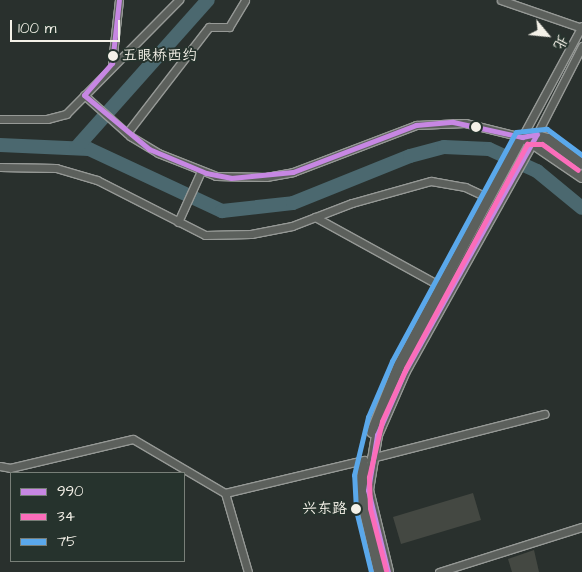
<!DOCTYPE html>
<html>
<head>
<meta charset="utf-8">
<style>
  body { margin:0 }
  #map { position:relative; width:582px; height:572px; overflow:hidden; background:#29302d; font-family:"Architects Daughter","LXGW WenKai TC",sans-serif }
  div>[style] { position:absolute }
  .river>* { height:14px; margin:-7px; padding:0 7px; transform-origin:7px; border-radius:7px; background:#4b686f }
  .building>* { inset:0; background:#444842 }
  .roads { filter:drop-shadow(1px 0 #969996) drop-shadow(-1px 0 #969996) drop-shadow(0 1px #969996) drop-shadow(0 -1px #969996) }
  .street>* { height:7px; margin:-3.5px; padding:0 3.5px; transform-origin:3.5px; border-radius:3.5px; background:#5c605c }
  .secondary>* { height:10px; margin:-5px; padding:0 5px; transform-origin:5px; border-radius:5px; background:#5c605c }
  .bus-1>* { height:5px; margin:-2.5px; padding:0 2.5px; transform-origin:2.5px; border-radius:2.5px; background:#c787e3 }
  .bus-2>* { height:5px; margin:-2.5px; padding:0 2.5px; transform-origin:2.5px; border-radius:2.5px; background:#fb6dba }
  .bus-3>* { height:5px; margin:-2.5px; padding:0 2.5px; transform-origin:2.5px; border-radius:2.5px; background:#5aa8eb }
  .dots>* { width:14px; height:14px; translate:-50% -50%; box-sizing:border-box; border:2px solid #26332d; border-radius:50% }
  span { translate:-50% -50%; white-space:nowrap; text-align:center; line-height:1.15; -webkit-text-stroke:4px #26332d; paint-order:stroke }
  .bus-label { font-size:15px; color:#f4f1e8 }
  .left { translate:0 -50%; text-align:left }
  .right { translate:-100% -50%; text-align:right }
  .legend { position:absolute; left:10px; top:472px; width:175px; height:90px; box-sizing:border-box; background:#26332d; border:1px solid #787f78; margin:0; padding:6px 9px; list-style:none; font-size:15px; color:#f4f1e8 }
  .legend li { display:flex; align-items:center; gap:10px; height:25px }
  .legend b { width:25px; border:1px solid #787f78 }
  .north { position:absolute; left:522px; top:10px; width:50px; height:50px; -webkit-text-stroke:4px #26332d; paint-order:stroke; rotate:118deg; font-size:14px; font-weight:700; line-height:20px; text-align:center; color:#f4f1e8 }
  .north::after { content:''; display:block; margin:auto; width:18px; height:22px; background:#f4f1e8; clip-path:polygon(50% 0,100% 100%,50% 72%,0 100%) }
  .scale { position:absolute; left:10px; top:20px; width:110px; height:22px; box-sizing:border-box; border:2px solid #f4f1e8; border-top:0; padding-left:6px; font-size:15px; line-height:18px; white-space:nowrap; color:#f4f1e8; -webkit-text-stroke:4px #26332d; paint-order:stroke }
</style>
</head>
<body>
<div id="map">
  <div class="river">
    <i style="left:0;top:145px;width:89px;rotate:2.6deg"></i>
    <i style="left:89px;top:149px;width:147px;rotate:25deg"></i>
    <i style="left:222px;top:211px;width:71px;rotate:-6.4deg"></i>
    <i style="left:293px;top:203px;width:126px;rotate:-21.9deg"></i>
    <i style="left:410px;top:156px;width:35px;rotate:-15deg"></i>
    <i style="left:444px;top:147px;width:45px;rotate:2.5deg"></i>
    <i style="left:489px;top:149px;width:53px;rotate:24.6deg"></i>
    <i style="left:537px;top:171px;width:58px;rotate:39.4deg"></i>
    <i style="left:76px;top:148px;width:198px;rotate:-48.3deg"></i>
  </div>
  <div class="building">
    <i style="clip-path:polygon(473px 493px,481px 520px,401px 544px,393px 517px)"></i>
    <i style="clip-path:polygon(534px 550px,539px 572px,512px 572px,508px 559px)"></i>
  </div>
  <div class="roads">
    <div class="street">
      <i style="left:501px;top:0;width:86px;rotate:19.1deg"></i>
      <i style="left:112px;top:63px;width:63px;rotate:-83.7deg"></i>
      <i style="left:84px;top:95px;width:62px;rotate:41.7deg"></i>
      <i style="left:130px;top:136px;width:33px;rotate:31deg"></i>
      <i style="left:158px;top:153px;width:62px;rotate:21.6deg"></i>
      <i style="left:216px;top:176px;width:50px;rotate:1.1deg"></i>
      <i style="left:266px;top:177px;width:27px;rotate:-10deg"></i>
      <i style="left:293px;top:172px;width:132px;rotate:-20.9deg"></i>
      <i style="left:416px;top:125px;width:49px;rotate:-2.3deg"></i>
      <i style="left:465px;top:123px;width:59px;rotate:13.8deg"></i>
      <i style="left:522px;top:137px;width:126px;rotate:-61.6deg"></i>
      <i style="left:0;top:119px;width:47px"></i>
      <i style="left:47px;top:119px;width:20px;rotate:-15deg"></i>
      <i style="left:66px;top:114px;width:161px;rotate:-45.3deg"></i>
      <i style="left:127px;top:133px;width:134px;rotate:-52.3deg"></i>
      <i style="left:209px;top:27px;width:20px"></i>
      <i style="left:229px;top:27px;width:31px;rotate:-59deg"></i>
      <i style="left:537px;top:134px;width:99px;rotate:-62.9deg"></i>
      <i style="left:0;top:167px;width:56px;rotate:1deg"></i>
      <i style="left:56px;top:168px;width:43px;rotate:16.3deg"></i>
      <i style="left:97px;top:180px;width:121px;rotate:27deg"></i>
      <i style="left:205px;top:235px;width:46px;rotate:-1.2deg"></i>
      <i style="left:251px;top:234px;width:42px;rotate:-11deg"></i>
      <i style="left:292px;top:226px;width:64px;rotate:-21deg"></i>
      <i style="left:352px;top:203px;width:82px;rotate:-15.6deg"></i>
      <i style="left:431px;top:181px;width:35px;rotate:10deg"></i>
      <i style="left:465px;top:187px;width:26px;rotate:25deg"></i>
      <i style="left:315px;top:217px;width:147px;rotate:28.8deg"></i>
      <i style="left:178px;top:222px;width:56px;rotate:-65.7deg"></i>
      <i style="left:371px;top:458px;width:179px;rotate:-14.3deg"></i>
      <i style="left:0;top:466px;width:10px;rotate:11deg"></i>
      <i style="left:10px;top:468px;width:126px;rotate:-13.3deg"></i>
      <i style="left:133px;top:439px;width:107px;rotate:30.4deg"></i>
      <i style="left:225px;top:493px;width:82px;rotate:73.8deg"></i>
      <i style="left:225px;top:493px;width:143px;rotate:-13.4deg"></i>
      <i style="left:439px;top:572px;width:150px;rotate:-17.5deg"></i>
    </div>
    <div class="secondary">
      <i style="left:530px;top:134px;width:19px;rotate:16deg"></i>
      <i style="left:548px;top:139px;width:42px;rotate:36.3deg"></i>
      <i style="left:525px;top:138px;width:69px;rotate:34.4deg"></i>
      <i style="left:372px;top:432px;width:72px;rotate:-68.1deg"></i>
      <i style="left:399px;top:365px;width:259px;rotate:-61.7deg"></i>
      <i style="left:363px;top:465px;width:30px;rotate:94deg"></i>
      <i style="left:361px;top:495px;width:79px;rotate:76.8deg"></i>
      <i style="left:388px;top:572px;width:84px;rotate:-103.7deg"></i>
      <i style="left:368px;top:490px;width:56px;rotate:-80.7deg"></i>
      <i style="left:377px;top:435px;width:70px;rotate:-66.4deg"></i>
      <i style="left:405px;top:371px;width:271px;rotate:-60.9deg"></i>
    </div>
  </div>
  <div class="bus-1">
    <i style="left:84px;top:95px;width:85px;rotate:39.7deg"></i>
    <i style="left:149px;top:149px;width:62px;rotate:22.8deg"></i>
    <i style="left:206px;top:173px;width:25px;rotate:11deg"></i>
    <i style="left:231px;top:178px;width:62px;rotate:-5.5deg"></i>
    <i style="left:293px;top:172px;width:132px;rotate:-20.9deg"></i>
    <i style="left:416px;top:125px;width:37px;rotate:-5deg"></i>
    <i style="left:453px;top:122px;width:71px;rotate:12.3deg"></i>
    <i style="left:522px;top:137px;width:15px;rotate:-11deg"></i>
    <i style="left:84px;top:95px;width:43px;rotate:-48.8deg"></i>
    <i style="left:112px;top:63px;width:63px;rotate:-83.7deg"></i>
    <i style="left:388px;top:572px;width:84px;rotate:-103.7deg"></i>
    <i style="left:368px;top:490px;width:56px;rotate:-80.7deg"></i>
    <i style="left:377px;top:435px;width:70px;rotate:-66.4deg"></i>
    <i style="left:405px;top:371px;width:271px;rotate:-60.9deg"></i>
  </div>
  <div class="bus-2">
    <i style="left:386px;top:570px;width:64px;rotate:-104.5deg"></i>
    <i style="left:370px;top:508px;width:31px;rotate:-92deg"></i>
    <i style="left:369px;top:477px;width:57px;rotate:-76.9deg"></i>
    <i style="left:382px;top:421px;width:58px;rotate:-65.6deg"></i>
    <i style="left:406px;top:368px;width:255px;rotate:-61.6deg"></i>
    <i style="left:527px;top:144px;width:15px"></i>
    <i style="left:542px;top:144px;width:44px;rotate:35.8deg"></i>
  </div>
  <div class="bus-3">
    <i style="left:371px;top:572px;width:64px;rotate:-103.6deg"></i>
    <i style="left:356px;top:510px;width:35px;rotate:-93deg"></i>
    <i style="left:354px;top:475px;width:60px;rotate:-76.4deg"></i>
    <i style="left:368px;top:417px;width:61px;rotate:-66.8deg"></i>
    <i style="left:392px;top:361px;width:260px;rotate:-61.6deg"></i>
    <i style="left:516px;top:132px;width:31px;rotate:-6deg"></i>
    <i style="left:547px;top:129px;width:44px;rotate:36.6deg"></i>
  </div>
  <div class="dots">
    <i style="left:113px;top:56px;background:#f4f1e8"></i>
    <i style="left:476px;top:127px;background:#f4f1e8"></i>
    <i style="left:356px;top:509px;background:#f4f1e8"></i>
  </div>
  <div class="bus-label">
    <span class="left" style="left:122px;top:56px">五眼桥西约</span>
    <span class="right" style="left:347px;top:509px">兴东路</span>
  </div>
  <ul class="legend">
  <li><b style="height:6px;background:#c787e3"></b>990</li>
  <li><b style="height:6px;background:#fb6dba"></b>34</li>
  <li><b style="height:6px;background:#5aa8eb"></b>75</li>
  </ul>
  <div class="north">北</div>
  <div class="scale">100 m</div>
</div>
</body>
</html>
